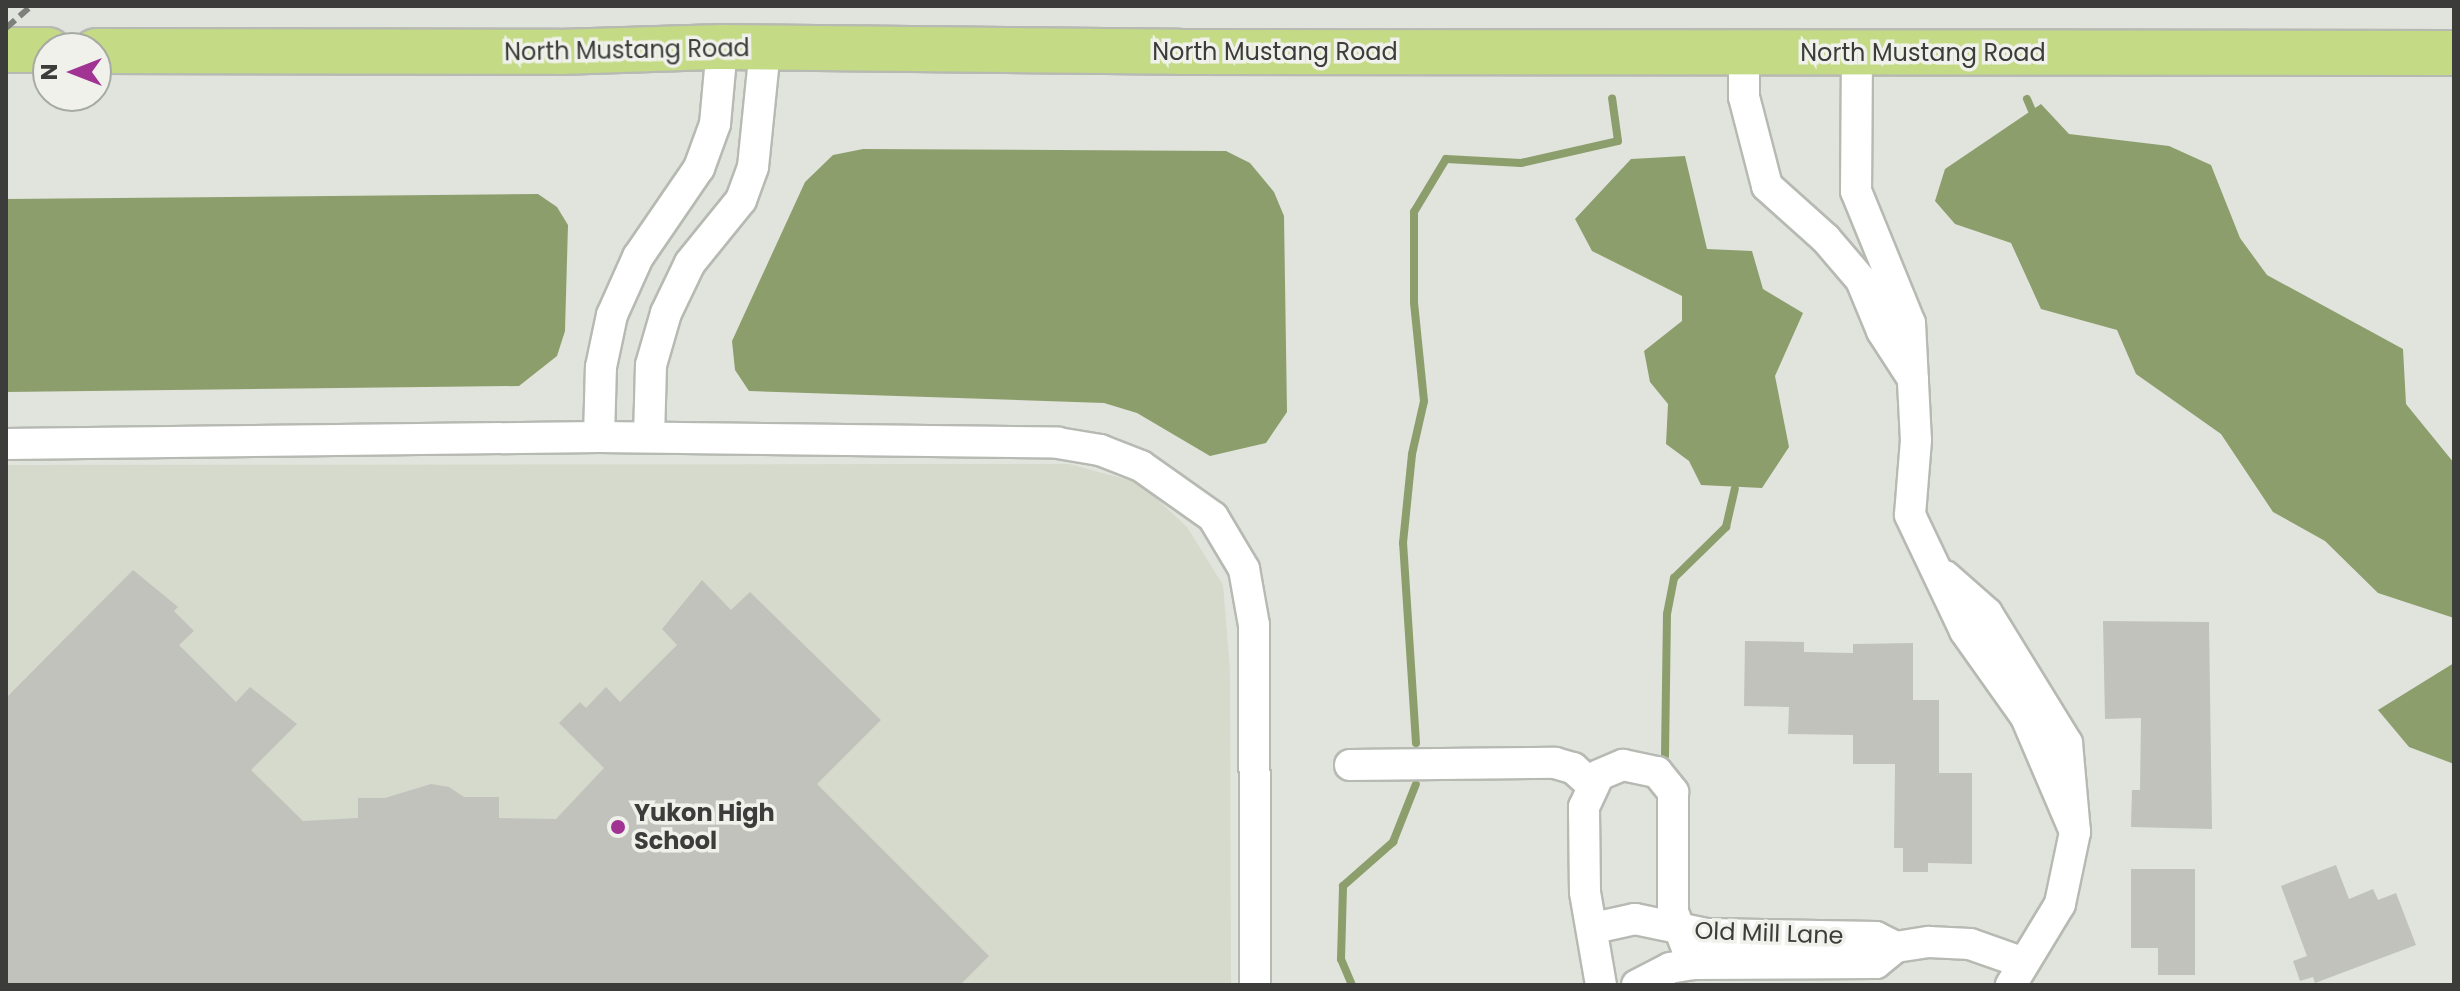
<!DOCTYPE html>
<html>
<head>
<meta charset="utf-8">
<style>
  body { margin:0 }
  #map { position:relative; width:2460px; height:991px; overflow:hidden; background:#e1e4dd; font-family:Poppins,sans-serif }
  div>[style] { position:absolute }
  .built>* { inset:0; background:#d5dacc }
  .water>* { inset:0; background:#8d9e6d }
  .stream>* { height:8px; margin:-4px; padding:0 4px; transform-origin:4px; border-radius:4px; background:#8d9e6d }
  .building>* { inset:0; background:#c0c2bb }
  .roads { filter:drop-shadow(2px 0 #b7bab3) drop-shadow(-2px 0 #b7bab3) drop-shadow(0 2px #b7bab3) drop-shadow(0 -2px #b7bab3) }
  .street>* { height:30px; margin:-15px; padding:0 15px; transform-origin:15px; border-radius:15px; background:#fff }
  .primary>* { height:44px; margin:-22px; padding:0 22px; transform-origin:22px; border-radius:22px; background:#c4da85 }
  .rail>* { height:6px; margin-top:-3px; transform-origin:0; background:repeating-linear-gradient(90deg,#7e807b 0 12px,transparent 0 18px) }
  .dots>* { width:22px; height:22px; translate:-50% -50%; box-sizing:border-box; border:4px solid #eff1ea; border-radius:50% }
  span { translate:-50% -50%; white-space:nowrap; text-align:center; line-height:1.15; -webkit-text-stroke:7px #eff1ea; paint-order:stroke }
  .street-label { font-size:24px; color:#3c3d3a }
  .poi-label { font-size:24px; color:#3c3d3a; font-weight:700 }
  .left { translate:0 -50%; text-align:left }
  .frame { position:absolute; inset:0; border:8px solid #3c3d3a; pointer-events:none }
  .north { position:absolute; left:32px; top:32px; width:80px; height:80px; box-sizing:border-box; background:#eff1ea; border:2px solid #a7a9a4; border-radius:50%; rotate:270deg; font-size:22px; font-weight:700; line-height:32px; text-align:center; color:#3c3d3a }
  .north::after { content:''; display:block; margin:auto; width:28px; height:36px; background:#a13392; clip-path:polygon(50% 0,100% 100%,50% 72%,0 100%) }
</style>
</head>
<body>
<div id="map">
  <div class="built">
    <i style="clip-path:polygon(1069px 464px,1140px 483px,1187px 527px,1223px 585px,1230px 670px,1231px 985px,6px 985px,6px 465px)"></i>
  </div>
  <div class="water">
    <i style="clip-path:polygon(2041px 104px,2069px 134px,2169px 146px,2211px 165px,2240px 238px,2267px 275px,2403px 349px,2406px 404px,2454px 463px,2454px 618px,2378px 593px,2325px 541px,2273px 512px,2221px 434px,2136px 374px,2117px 330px,2041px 309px,2011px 243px,1955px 224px,1935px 201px,1945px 169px)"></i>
    <i style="clip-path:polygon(863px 149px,1226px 151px,1250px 163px,1274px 192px,1284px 216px,1287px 412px,1266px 443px,1210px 456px,1137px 413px,1104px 403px,749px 391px,735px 370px,732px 341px,805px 182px,833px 155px)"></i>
    <i style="clip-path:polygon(1685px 156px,1707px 249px,1752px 251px,1763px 289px,1803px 313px,1775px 376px,1789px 447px,1762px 488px,1701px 485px,1689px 461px,1666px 444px,1668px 404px,1650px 382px,1644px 351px,1682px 321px,1682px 296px,1592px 251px,1575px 219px,1631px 159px)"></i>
    <i style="clip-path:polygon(538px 194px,557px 207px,568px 225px,565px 331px,557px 356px,519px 386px,6px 392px,6px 199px)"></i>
    <i style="clip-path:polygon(2454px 663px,2454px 764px,2409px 747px,2378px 710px)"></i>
  </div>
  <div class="stream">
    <i style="left:2027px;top:99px;width:23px;rotate:67deg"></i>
    <i style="left:1416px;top:743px;width:200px;rotate:-93.7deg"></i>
    <i style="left:1403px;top:543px;width:89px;rotate:-84.2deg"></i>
    <i style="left:1412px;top:454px;width:54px;rotate:-77.2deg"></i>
    <i style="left:1424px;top:401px;width:99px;rotate:-95.8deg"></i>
    <i style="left:1414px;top:303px;width:91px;rotate:-90deg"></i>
    <i style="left:1414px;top:212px;width:62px;rotate:-58.9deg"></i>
    <i style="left:1446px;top:159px;width:75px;rotate:3.1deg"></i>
    <i style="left:1521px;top:163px;width:99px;rotate:-12.8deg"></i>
    <i style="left:1618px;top:141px;width:43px;rotate:-97.9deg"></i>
    <i style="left:1665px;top:756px;width:142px;rotate:-89.2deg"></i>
    <i style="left:1667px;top:614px;width:37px;rotate:-79deg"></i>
    <i style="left:1674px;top:578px;width:73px;rotate:-44.4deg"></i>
    <i style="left:1726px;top:527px;width:39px;rotate:-77deg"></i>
    <i style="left:1352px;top:985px;width:28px;rotate:-113deg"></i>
    <i style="left:1341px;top:959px;width:73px;rotate:-88.4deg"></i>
    <i style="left:1343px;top:886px;width:67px;rotate:-41.3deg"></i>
    <i style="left:1393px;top:842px;width:62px;rotate:-68.4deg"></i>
  </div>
  <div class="building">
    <i style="clip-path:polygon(133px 570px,178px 607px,174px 611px,194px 631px,179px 645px,236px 702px,250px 687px,297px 724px,251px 770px,303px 821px,358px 818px,358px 798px,385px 798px,431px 784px,449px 787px,464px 797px,499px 797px,499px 818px,556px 819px,604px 768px,559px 723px,580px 702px,586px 708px,606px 687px,620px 702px,677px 645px,662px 629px,702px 580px,731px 610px,750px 592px,881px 720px,817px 784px,989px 956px,960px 985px,6px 985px,6px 698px)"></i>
    <i style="clip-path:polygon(2103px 621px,2209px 622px,2212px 829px,2131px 827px,2132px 790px,2140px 790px,2141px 718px,2105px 719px)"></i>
    <i style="clip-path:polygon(1745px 641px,1804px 642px,1804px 652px,1853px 653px,1853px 644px,1913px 643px,1913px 700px,1939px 700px,1939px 773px,1972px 773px,1972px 864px,1928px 863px,1928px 872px,1903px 872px,1903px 848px,1894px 848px,1895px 764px,1853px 764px,1853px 735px,1788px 734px,1789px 707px,1744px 706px)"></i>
    <i style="clip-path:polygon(2336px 865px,2349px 899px,2373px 889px,2378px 900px,2396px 893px,2416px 945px,2315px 983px,2313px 977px,2300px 981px,2293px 961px,2307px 956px,2281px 886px)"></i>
    <i style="clip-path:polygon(2131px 869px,2195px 869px,2195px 975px,2158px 975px,2158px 948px,2131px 948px)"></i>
  </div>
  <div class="roads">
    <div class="street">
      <i style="left:1744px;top:52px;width:45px;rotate:90deg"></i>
      <i style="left:1744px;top:97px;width:92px;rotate:75.5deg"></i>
      <i style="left:1767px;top:186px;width:79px;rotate:41.9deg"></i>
      <i style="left:1826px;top:239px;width:54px;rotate:49.5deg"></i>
      <i style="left:1861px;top:280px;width:55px;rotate:67.6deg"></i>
      <i style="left:1882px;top:331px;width:57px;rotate:57.1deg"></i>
      <i style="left:1857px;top:52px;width:139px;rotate:90.4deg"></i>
      <i style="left:1856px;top:191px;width:143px;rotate:67.8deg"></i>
      <i style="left:1910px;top:323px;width:117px;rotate:87.1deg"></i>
      <i style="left:1916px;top:440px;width:75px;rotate:94.6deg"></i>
      <i style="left:1910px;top:515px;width:128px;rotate:64.6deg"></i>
      <i style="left:1965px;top:631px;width:105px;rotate:54.7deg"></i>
      <i style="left:2026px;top:717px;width:125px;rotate:66.9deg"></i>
      <i style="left:599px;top:437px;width:70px;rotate:-88.4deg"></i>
      <i style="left:601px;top:367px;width:53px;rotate:-78.1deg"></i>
      <i style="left:612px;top:315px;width:64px;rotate:-65.9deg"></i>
      <i style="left:638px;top:257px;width:108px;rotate:-55.6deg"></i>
      <i style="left:699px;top:168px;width:47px;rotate:-70deg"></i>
      <i style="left:715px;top:124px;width:77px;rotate:-84.8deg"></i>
      <i style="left:649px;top:437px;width:72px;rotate:-88.4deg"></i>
      <i style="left:651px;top:365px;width:54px;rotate:-73.9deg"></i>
      <i style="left:666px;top:313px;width:55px;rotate:-64.4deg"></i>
      <i style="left:690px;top:263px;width:81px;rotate:-51deg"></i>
      <i style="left:741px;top:200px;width:35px;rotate:-70deg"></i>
      <i style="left:753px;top:167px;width:120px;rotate:-84.2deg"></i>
      <i style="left:6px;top:444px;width:593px;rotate:-0.68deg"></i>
      <i style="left:599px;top:437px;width:459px;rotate:0.7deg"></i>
      <i style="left:1058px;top:443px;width:43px;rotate:9.5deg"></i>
      <i style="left:1100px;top:450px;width:44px;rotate:21.3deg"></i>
      <i style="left:1141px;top:466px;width:88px;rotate:35.3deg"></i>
      <i style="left:1213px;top:517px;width:61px;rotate:59.2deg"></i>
      <i style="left:1244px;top:569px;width:57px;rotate:79.9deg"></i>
      <i style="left:1254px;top:625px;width:360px;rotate:89.8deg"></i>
      <i style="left:1945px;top:576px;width:56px;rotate:41.4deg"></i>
      <i style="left:1987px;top:613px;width:153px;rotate:58.4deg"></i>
      <i style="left:2067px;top:743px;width:89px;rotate:84.9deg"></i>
      <i style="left:2075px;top:832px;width:74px;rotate:101.8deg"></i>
      <i style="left:2060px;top:904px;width:95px;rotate:121.2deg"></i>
      <i style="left:1350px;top:765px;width:205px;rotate:-0.6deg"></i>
      <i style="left:1555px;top:763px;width:19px;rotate:16deg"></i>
      <i style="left:1573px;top:768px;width:25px;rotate:42deg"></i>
      <i style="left:1594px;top:928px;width:42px;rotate:-12.4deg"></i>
      <i style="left:1635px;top:919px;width:74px;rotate:11.8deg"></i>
      <i style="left:1707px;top:934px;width:169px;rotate:1deg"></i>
      <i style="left:1876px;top:937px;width:22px;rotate:27deg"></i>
      <i style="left:1601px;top:985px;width:94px;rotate:-99.8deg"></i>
      <i style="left:1585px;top:892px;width:85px;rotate:-90.7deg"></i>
      <i style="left:1584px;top:807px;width:35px;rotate:-65deg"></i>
      <i style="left:1599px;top:775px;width:26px;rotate:-23deg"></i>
      <i style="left:1623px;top:765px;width:35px;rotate:12deg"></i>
      <i style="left:1657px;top:772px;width:26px;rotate:51deg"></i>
      <i style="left:1673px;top:792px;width:120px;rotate:90deg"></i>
      <i style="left:1673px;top:912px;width:56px;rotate:69deg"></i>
      <i style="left:1637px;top:985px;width:37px;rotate:-27deg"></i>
      <i style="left:1670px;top:968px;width:23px;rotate:-10deg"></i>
      <i style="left:1693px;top:964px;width:183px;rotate:-0.3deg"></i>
      <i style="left:1876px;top:963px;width:26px;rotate:-39deg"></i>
      <i style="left:1896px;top:947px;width:33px;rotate:-9deg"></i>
      <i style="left:1929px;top:942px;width:41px;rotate:2.8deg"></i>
      <i style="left:1970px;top:944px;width:54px;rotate:19.4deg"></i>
    </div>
    <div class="primary">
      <i style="left:6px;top:50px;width:42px"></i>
      <i style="left:96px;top:51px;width:463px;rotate:0.1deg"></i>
      <i style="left:559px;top:52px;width:163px;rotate:-1.8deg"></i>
      <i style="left:722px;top:47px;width:458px;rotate:0.6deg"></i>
      <i style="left:1180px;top:52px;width:1274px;rotate:0.04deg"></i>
    </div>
  </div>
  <div class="rail">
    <i style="left:6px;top:28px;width:33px;rotate:-41deg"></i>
  </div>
  <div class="dots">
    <i style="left:618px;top:827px;background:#a13392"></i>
  </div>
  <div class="street-label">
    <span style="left:627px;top:50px;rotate:-1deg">North Mustang Road</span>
    <span style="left:1275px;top:52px">North Mustang Road</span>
    <span style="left:1923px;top:53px">North Mustang Road</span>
    <span style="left:1769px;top:933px;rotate:2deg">Old Mill Lane</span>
  </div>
  <div class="poi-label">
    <span class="left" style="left:634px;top:827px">Yukon High<br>School</span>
  </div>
  <div class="frame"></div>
  <div class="north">N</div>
</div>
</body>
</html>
